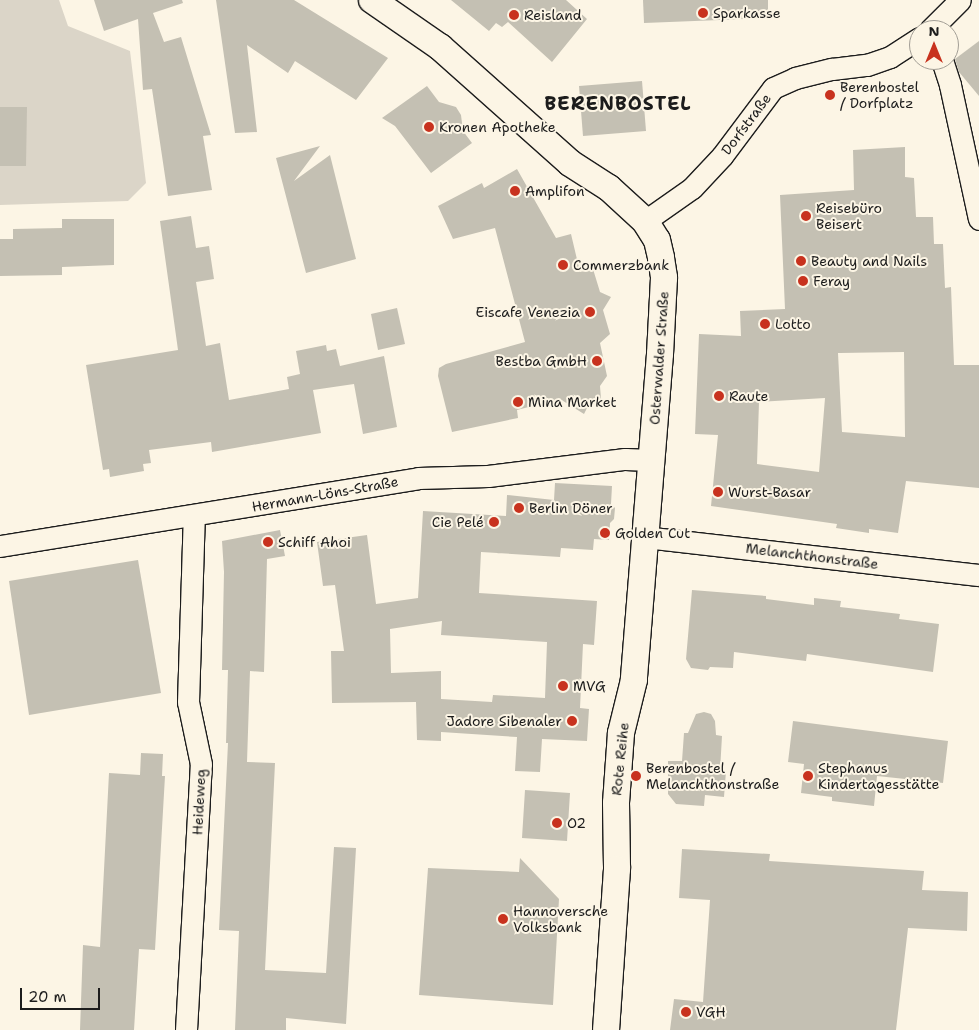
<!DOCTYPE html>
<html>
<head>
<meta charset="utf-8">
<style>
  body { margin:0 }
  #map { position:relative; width:979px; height:1030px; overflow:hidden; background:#fcf5e5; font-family:"Shantell Sans",sans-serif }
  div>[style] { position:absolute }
  .green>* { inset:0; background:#dbd5c8 }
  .building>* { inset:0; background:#c4c0b3 }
  .roads { filter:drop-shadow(1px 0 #1c1c1c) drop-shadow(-1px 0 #1c1c1c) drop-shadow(0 1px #1c1c1c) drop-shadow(0 -1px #1c1c1c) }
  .minor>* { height:21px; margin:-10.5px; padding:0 10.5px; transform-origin:10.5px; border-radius:10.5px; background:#fcf5e5 }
  .tertiary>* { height:26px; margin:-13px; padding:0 13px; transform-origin:13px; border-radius:13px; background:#fcf5e5 }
  .dots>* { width:14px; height:14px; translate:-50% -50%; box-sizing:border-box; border:2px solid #fcf5e5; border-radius:50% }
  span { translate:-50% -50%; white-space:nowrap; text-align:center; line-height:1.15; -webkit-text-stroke:4px #fcf5e5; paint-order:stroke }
  .poi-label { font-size:14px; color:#1c1c1c }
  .left { translate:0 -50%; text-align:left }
  .right { translate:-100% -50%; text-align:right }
  .street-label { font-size:14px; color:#1c1c1c }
  .district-label { font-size:19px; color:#1c1c1c; font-weight:700; letter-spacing:1px }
  .north { position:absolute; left:909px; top:20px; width:50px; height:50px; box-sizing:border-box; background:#fcf5e5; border:1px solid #a29e95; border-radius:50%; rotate:0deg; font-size:14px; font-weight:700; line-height:20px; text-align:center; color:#1c1c1c }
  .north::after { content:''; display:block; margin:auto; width:18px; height:22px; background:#c8321e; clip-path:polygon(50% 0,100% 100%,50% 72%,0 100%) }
  .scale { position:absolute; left:20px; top:988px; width:80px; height:22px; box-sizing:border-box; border:2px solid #1c1c1c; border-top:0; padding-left:6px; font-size:15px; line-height:18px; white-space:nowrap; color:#1c1c1c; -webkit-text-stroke:4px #fcf5e5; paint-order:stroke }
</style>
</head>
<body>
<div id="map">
  <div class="green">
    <i style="clip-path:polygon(0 0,59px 0,68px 26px,130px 51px,146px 183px,128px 201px,0 205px)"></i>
  </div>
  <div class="building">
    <i style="clip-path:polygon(94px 0,182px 0,183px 3px,153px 13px,164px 42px,181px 37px,211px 135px,203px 136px,212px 190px,168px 196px,152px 89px,143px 90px,138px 19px,104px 31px)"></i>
    <i style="clip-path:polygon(216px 0,294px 0,388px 58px,356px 100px,295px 61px,288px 73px,247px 45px,257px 132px,235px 133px)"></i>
    <i style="clip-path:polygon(451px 0,566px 0,587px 19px,552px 62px,508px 22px,502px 27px,496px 23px,489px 31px)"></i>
    <i style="clip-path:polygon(643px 0,768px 0,768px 18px,644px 23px)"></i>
    <i style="clip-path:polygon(979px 41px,979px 96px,959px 72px,955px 59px)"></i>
    <i style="clip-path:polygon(642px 81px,646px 131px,583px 136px,579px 86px)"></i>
    <i style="clip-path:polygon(427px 86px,439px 102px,456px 107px,461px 115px,463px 131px,472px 143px,431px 173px,395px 126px,382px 118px)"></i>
    <i style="clip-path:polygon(0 107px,27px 107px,26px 166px,0 166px)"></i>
    <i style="clip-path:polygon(320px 146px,294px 181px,330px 155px,356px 259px,306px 273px,276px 158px)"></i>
    <i style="clip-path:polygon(evenodd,905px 147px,905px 177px,914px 178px,916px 217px,933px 217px,934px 244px,943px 244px,945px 288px,951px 287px,954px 365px,979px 365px,979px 488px,906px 481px,898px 533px,869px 529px,869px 533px,836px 528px,837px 524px,711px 506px,718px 435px,695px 434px,699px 334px,741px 336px,740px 311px,785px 309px,780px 195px,854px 190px,853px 150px,905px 147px,904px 352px,905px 437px,842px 432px,838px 353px,904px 352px,905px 147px,825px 398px,819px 472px,757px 464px,759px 402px,825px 398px)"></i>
    <i style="clip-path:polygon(517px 169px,556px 238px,571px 234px,580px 272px,593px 269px,600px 292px,611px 297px,603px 310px,610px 334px,600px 343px,607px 376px,600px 386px,601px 399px,590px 402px,584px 414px,560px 399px,517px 410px,518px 418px,452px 432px,438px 376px,439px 368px,446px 364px,525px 342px,495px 228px,453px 239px,438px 206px,482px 183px,484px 188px)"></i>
    <i style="clip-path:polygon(191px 216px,196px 248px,209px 246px,214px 279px,196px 282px,206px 346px,220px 343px,229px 400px,289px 389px,287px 377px,300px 374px,296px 351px,326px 345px,327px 351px,336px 349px,340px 366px,384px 356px,397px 427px,363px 434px,354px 384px,313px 390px,321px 433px,212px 452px,211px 442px,149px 450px,151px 463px,143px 464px,144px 471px,110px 477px,109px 469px,103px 470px,86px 365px,178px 350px,160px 221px)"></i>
    <i style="clip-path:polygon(62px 219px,114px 219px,114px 265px,62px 267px,62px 275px,0 276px,0 239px,13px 239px,13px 229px,62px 228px)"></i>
    <i style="clip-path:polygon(397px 308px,405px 344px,378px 350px,371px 314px)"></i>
    <i style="clip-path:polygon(evenodd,555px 483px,612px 486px,611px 504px,615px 508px,614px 519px,610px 523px,609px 540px,594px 539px,593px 550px,561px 548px,560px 557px,481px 552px,479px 593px,597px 601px,594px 645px,583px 644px,580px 708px,589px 709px,587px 741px,542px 739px,540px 772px,515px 771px,517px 737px,441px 732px,441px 741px,417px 740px,416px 702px,332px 703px,331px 651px,344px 651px,335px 585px,323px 586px,317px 542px,367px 535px,376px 604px,418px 598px,423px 511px,506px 516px,507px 495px,554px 500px,555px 483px,442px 621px,441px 635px,547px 642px,545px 698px,493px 695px,492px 702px,441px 699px,441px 671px,391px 673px,390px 629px,442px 621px)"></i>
    <i style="clip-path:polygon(280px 530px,285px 556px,267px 559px,264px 672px,250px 671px,247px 762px,275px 763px,265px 970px,326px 973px,334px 847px,356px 848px,346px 1024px,286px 1018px,286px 1030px,235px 1030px,239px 931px,219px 930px,228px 743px,226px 743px,228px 670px,222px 670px,224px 572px,222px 541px)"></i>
    <i style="clip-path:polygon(138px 560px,161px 693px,29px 715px,9px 581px)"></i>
    <i style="clip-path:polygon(692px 590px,766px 596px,766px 599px,814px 605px,814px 598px,841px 601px,840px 607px,900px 614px,899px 619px,939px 624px,933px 672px,807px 654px,806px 661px,734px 652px,733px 668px,710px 667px,708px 670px,691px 668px,686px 659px)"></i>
    <i style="clip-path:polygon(704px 712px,711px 714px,715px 721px,716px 735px,722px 736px,720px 771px,726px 771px,724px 797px,705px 795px,704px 806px,676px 804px,668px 794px,668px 761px,682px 761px,684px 733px,688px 733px,696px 714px)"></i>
    <i style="clip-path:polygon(793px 721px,948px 741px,943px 783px,877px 776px,874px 806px,832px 801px,832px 797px,801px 793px,804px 764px,788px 762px)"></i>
    <i style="clip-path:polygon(141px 753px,163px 754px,162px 776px,165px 776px,155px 950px,139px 949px,134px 1030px,80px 1030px,83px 945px,100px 947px,109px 773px,140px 775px)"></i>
    <i style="clip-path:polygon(525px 790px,570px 793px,567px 841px,522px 838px)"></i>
    <i style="clip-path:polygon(682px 849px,770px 854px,769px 861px,924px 871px,922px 890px,968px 892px,967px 931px,908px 928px,896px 1030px,670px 1030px,674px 999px,703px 1002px,710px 900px,679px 898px)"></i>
    <i style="clip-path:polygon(520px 858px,559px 899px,553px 1005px,419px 995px,428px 868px,519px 872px)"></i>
  </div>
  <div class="roads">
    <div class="minor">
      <i style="left:930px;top:30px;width:42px;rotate:-45deg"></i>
      <i style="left:942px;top:60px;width:26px;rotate:72deg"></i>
      <i style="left:950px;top:85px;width:137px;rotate:77.8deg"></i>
      <i style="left:645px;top:221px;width:57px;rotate:-35.1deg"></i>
      <i style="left:692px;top:188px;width:44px;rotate:-46.8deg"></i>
      <i style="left:722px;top:156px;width:85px;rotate:-53.1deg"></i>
      <i style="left:773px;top:88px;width:24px;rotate:-24deg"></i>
      <i style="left:795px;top:78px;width:38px;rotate:-14deg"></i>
      <i style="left:832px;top:69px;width:35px;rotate:-7deg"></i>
      <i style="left:867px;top:65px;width:24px;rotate:-19deg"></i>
      <i style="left:890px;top:57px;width:35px;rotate:-33deg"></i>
      <i style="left:645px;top:537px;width:336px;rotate:6.5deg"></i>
      <i style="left:0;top:546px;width:423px;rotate:-9.2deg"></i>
      <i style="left:418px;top:478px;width:70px;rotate:-1.6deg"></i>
      <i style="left:488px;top:476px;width:138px;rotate:-7.1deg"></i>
      <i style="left:625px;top:459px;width:26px;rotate:2deg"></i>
      <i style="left:186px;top:1030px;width:266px;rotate:-86.8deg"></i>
      <i style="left:201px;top:764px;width:63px;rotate:-101.8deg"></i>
      <i style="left:188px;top:702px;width:186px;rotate:-88.2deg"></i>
    </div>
    <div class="tertiary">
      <i style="left:372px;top:0;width:83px;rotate:34.7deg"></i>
      <i style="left:440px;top:47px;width:174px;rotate:41.7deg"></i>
      <i style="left:570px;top:163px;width:46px;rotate:32.7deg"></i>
      <i style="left:609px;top:188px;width:49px;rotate:42.5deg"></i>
      <i style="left:645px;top:221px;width:22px;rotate:58deg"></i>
      <i style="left:657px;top:240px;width:18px;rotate:77deg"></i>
      <i style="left:661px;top:258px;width:20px;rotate:81deg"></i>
      <i style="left:664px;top:278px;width:76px;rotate:93deg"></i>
      <i style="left:660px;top:354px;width:327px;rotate:94.6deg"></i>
      <i style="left:634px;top:680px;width:55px;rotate:103.8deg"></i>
      <i style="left:621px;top:733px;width:70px;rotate:94.1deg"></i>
      <i style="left:616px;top:803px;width:66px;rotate:89.1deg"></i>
      <i style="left:617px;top:869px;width:161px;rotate:93.9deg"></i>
    </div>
  </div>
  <div class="dots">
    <i style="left:703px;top:13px;background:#c8321e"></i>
    <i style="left:514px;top:15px;background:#c8321e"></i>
    <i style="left:830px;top:95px;background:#c8321e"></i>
    <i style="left:429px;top:127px;background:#c8321e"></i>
    <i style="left:515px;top:191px;background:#c8321e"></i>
    <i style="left:806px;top:216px;background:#c8321e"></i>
    <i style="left:801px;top:261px;background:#c8321e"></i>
    <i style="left:563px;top:265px;background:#c8321e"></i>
    <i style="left:803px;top:281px;background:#c8321e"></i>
    <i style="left:590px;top:312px;background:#c8321e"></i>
    <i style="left:765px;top:324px;background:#c8321e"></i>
    <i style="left:597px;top:361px;background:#c8321e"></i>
    <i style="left:719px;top:396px;background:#c8321e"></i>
    <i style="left:518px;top:402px;background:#c8321e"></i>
    <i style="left:718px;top:492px;background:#c8321e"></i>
    <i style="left:519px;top:508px;background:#c8321e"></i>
    <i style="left:494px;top:522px;background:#c8321e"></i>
    <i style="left:605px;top:533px;background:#c8321e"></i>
    <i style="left:268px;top:542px;background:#c8321e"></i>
    <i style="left:563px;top:686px;background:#c8321e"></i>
    <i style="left:572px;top:721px;background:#c8321e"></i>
    <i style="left:636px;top:776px;background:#c8321e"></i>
    <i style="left:808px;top:776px;background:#c8321e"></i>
    <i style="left:557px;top:823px;background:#c8321e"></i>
    <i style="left:503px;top:919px;background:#c8321e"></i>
    <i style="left:686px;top:1012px;background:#c8321e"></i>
  </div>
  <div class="poi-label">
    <span class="left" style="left:713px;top:13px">Sparkasse</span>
    <span class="left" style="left:524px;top:15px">Reisland</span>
    <span class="left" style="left:840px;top:95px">Berenbostel<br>/ Dorfplatz</span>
    <span class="left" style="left:439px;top:127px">Kronen Apotheke</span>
    <span class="left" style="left:525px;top:191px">Amplifon</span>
    <span class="left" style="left:816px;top:216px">Reisebüro<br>Beisert</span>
    <span class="left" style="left:811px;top:261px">Beauty and Nails</span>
    <span class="left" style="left:573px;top:265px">Commerzbank</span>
    <span class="left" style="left:813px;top:281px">Feray</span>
    <span class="right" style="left:580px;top:312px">Eiscafe Venezia</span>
    <span class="left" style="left:775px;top:324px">Lotto</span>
    <span class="right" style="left:587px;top:361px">Bestba GmbH</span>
    <span class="left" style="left:729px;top:396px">Raute</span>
    <span class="left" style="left:528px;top:402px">Mina Market</span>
    <span class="left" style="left:728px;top:492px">Wurst-Basar</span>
    <span class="left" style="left:529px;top:508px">Berlin Döner</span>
    <span class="right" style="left:484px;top:522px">Cie Pelé</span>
    <span class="left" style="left:615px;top:533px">Golden Cut</span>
    <span class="left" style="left:278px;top:542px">Schiff Ahoi</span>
    <span class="left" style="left:573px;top:686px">MVG</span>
    <span class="right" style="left:562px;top:721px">Jadore Sibenaler</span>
    <span class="left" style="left:646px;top:776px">Berenbostel /<br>Melanchthonstraße</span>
    <span class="left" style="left:818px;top:776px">Stephanus<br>Kindertagesstätte</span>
    <span class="left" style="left:567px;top:823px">O2</span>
    <span class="left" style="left:513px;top:919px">Hannoversche<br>Volksbank</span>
    <span class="left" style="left:696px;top:1012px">VGH</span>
  </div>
  <div class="street-label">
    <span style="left:746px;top:124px;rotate:-53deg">Dorfstraße</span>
    <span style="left:659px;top:358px;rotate:-86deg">Osterwalder Straße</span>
    <span style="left:325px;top:494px;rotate:-10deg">Hermann-Löns-Straße</span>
    <span style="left:812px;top:556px;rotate:7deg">Melanchthonstraße</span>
    <span style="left:620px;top:759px;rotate:-84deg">Rote Reihe</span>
    <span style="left:199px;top:802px;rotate:-87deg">Heideweg</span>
  </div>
  <div class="district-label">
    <span style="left:618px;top:104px">BERENBOSTEL</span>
  </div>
  <div class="north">N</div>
  <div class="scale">20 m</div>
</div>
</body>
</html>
